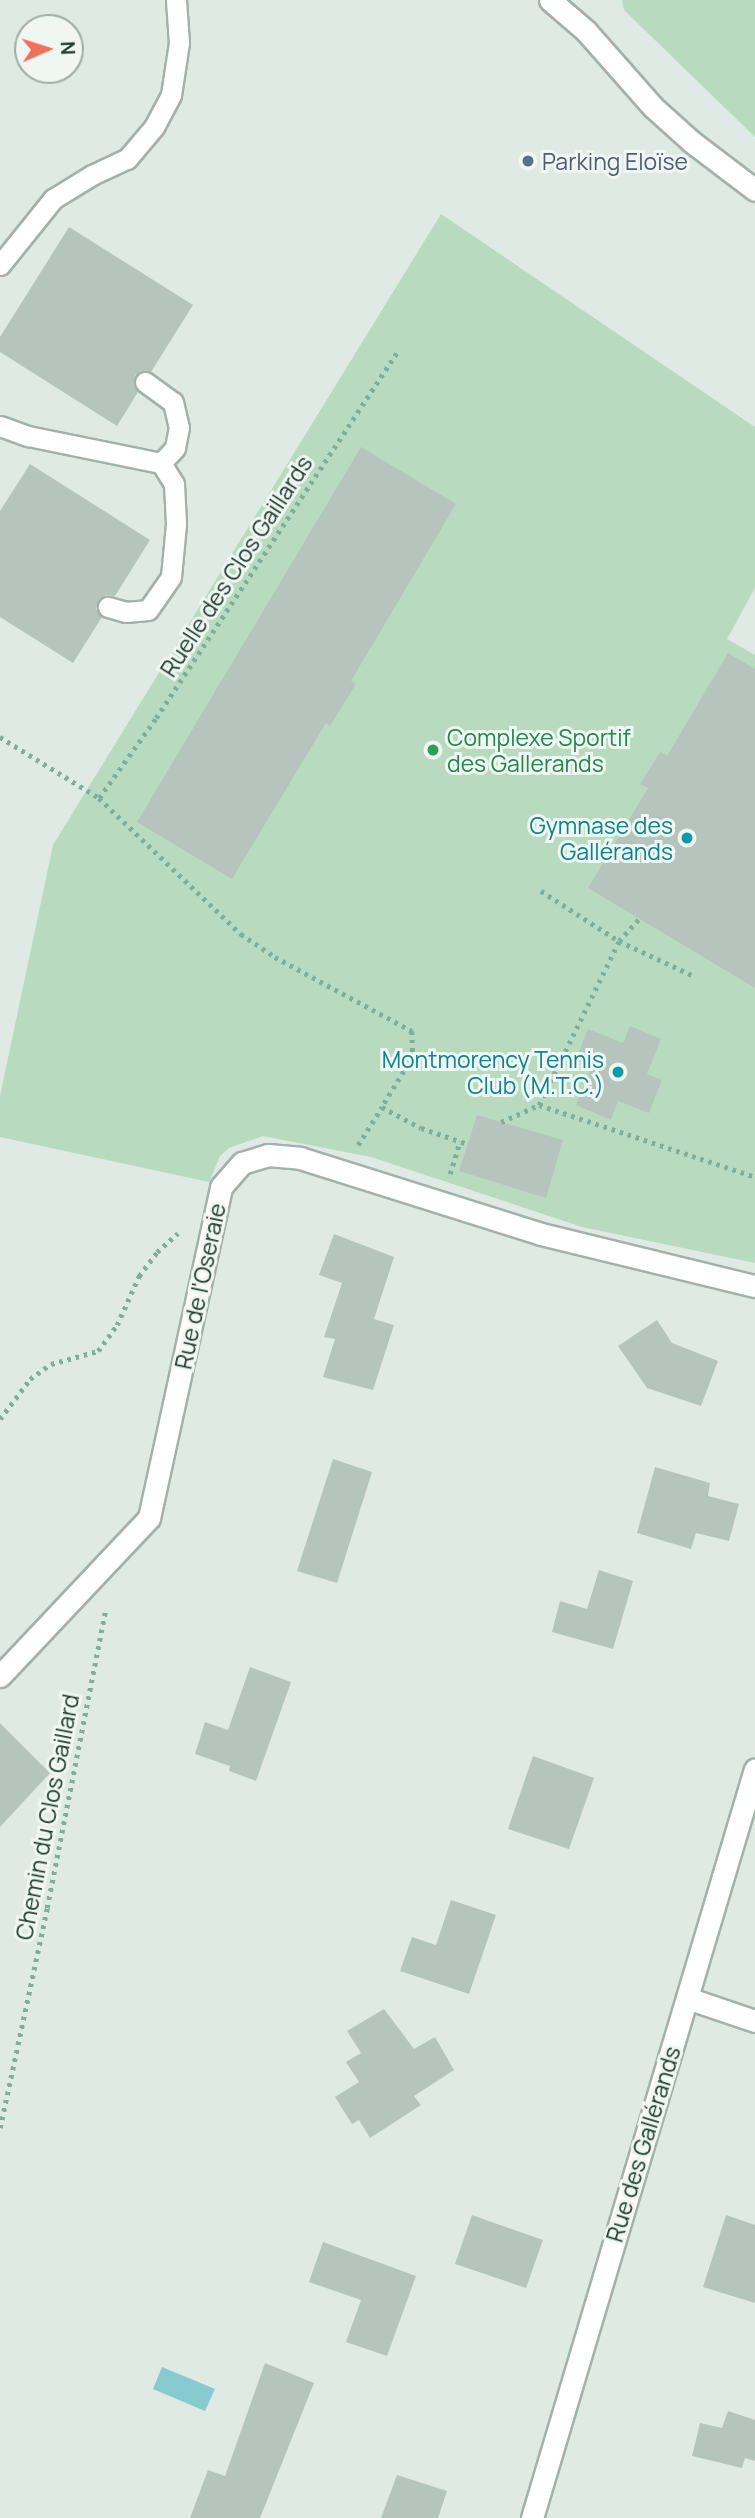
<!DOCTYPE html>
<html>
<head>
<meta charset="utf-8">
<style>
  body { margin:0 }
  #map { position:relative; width:755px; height:2518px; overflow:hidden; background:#dfeae4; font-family:Manrope,sans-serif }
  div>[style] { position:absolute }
  .green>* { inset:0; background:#b8dbbf }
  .water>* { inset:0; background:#87cacf }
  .building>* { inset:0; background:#b5c5bd }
  .path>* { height:4.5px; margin-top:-2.25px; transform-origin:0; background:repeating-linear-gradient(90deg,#80ae9c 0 3.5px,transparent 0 8.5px) }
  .roads { filter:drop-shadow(2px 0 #a2b2ab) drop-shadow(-2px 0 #a2b2ab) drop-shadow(0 2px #a2b2ab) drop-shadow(0 -2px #a2b2ab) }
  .service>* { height:19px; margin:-9.5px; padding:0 9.5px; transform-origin:9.5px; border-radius:9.5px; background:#fff }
  .minor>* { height:21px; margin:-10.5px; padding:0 10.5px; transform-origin:10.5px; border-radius:10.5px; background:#fff }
  .dots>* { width:19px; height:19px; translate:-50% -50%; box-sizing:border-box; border:4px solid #f0f7f3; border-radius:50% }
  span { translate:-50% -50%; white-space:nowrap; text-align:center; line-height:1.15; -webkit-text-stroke:6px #f0f7f3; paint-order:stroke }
  .service-label { font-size:23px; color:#4e5e75 }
  .left { translate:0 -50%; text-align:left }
  .street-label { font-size:23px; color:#203a31 }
  .leisure-label { font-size:23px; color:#27864d }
  .culture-label { font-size:23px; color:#0d838f }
  .right { translate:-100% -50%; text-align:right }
  .north { position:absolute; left:14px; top:14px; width:70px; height:70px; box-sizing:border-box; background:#f0f7f3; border:2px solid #9daba5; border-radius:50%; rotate:87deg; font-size:19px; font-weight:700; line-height:28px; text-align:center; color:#203a31 }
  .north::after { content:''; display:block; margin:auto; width:24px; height:32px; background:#f07058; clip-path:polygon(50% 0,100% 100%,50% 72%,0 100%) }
</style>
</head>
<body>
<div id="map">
  <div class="green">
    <i style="clip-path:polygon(622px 0,755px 0,755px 137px,624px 10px)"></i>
    <i style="clip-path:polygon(441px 214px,755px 427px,755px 588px,727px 639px,755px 655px,755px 1263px,582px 1227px,371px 1157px,263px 1136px,229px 1148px,220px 1156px,209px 1182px,0 1137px,0 1096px,53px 845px)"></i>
  </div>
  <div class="water">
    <i style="clip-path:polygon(162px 2367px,215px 2389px,205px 2411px,153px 2389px)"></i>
  </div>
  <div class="building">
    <i style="clip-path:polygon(69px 227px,193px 305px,151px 372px,141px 371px,135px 375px,134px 386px,138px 392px,117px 426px,0 352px,0 337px)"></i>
    <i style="clip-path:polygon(361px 447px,456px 504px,351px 681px,356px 684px,330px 726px,326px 723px,232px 879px,137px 822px)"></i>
    <i style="clip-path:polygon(30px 464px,150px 540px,115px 596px,106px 595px,99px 599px,96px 609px,102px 617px,73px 663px,0 617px,0 511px)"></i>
    <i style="clip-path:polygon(728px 653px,755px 669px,755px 988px,588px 888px,648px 788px,640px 784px,660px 752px,667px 756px)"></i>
    <i style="clip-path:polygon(630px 1026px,661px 1039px,647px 1074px,662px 1080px,649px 1113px,618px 1101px,611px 1120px,576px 1105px,590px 1071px,574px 1064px,588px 1029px,623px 1043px)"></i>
    <i style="clip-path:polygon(477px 1115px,563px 1140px,546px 1198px,459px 1171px)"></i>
    <i style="clip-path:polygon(334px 1234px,394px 1257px,374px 1319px,394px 1325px,373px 1390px,323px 1377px,335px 1339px,324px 1337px,342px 1283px,319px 1275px)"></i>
    <i style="clip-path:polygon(657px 1320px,672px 1343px,718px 1361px,701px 1406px,647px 1388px,618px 1346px)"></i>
    <i style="clip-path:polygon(333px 1459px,372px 1472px,337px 1583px,297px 1571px)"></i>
    <i style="clip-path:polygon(655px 1467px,710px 1483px,708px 1496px,739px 1504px,729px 1541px,696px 1533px,691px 1549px,637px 1533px)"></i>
    <i style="clip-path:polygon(599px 1570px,633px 1581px,613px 1649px,552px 1632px,560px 1601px,587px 1609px)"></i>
    <i style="clip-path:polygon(250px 1667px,291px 1682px,256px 1781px,229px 1771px,230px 1766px,195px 1754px,205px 1722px,228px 1730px)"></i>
    <i style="clip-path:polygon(0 1723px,50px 1773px,0 1827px)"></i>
    <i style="clip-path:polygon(533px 1756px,594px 1778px,569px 1849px,508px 1829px)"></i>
    <i style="clip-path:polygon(451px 1900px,496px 1915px,469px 1994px,400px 1971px,412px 1937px,436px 1945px)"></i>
    <i style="clip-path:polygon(384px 2009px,414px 2049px,435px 2037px,454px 2070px,414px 2096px,421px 2105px,370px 2138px,359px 2120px,352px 2124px,335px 2097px,359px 2082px,346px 2062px,361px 2053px,347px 2031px)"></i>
    <i style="clip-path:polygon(472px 2215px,543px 2240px,526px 2288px,455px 2264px)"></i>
    <i style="clip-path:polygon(726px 2215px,755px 2225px,755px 2303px,703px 2287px)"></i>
    <i style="clip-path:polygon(323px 2242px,416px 2276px,387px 2356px,346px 2342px,361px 2300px,309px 2282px)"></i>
    <i style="clip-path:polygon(265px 2363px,314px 2383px,260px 2518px,190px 2518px,208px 2470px,225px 2476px)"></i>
    <i style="clip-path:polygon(728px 2411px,755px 2420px,755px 2461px,745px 2458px,742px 2468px,692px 2456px,700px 2423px,722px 2428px)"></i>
    <i style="clip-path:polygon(397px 2475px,447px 2491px,438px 2518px,381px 2518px)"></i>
  </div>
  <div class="path">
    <i style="left:0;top:737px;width:116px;rotate:31.6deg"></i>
    <i style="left:99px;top:798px;width:197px;rotate:43.8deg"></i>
    <i style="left:241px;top:934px;width:41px;rotate:34.1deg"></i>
    <i style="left:275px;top:957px;width:156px;rotate:28.4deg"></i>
    <i style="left:412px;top:1031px;width:26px;rotate:88deg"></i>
    <i style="left:413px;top:1057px;width:59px;rotate:121.8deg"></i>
    <i style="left:382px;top:1107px;width:44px;rotate:28.3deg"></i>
    <i style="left:421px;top:1128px;width:50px;rotate:18.8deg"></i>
    <i style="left:99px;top:798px;width:98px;rotate:-54.5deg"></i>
    <i style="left:156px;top:718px;width:441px;rotate:-56.6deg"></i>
    <i style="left:541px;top:891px;width:93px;rotate:32.7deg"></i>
    <i style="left:619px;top:941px;width:81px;rotate:25deg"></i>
    <i style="left:539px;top:1105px;width:182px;rotate:-64deg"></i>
    <i style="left:619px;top:941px;width:30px;rotate:-48deg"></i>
    <i style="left:501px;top:1122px;width:42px;rotate:-24.1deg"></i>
    <i style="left:539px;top:1105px;width:228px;rotate:18.4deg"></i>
    <i style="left:358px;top:1145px;width:45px;rotate:-57.7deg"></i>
    <i style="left:450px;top:1174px;width:34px;rotate:-73deg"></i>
    <i style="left:0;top:1419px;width:50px;rotate:-53.1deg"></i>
    <i style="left:30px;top:1379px;width:26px;rotate:-36deg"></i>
    <i style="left:51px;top:1364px;width:49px;rotate:-15.5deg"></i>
    <i style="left:98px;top:1351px;width:32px;rotate:-54deg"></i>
    <i style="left:117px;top:1325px;width:54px;rotate:-65.8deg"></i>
    <i style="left:139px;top:1276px;width:30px;rotate:-53deg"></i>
    <i style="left:157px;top:1252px;width:28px;rotate:-42deg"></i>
    <i style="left:0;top:2128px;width:225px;rotate:-77.9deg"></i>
    <i style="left:47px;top:1908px;width:302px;rotate:-78.9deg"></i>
  </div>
  <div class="roads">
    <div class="service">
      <i style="left:0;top:265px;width:85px;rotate:-51.2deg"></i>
      <i style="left:53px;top:199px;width:46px;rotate:-31.6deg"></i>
      <i style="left:92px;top:175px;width:38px;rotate:-25deg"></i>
      <i style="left:127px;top:159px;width:42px;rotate:-49.8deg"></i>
      <i style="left:154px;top:127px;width:36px;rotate:-62deg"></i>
      <i style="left:171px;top:95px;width:53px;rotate:-81.3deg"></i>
      <i style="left:179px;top:43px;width:43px;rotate:-94deg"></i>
      <i style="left:145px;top:382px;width:34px;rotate:36deg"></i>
      <i style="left:173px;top:402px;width:26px;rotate:77deg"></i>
      <i style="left:179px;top:427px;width:21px;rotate:101deg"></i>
      <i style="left:175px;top:448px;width:21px;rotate:133deg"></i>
      <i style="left:0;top:426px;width:30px;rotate:20deg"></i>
      <i style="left:28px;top:436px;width:136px;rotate:11.5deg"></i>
      <i style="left:161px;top:463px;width:25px;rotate:58deg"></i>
      <i style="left:174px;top:484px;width:40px;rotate:87.1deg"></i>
      <i style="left:176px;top:524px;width:53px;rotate:95.4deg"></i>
      <i style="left:171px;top:577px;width:40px;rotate:124.9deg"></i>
      <i style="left:148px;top:610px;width:22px;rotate:175deg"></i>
      <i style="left:126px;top:612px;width:19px;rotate:-164deg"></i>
    </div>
    <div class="minor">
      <i style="left:550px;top:0;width:48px;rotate:40.7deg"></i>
      <i style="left:586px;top:31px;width:101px;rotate:48.6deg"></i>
      <i style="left:653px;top:107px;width:52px;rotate:41.9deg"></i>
      <i style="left:692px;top:142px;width:79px;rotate:37.3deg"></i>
      <i style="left:0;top:1676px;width:217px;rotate:-46.7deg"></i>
      <i style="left:149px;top:1518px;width:339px;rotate:-77.7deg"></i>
      <i style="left:221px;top:1187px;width:32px;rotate:-49deg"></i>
      <i style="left:242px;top:1163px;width:27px;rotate:-17deg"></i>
      <i style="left:268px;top:1155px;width:32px;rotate:5deg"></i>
      <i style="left:300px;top:1158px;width:253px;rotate:17.5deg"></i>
      <i style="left:541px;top:1234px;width:220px;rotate:13.7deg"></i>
      <i style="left:687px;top:1998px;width:72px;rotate:18.7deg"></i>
      <i style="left:532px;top:2518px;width:781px;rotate:-73.42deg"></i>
    </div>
  </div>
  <div class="dots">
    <i style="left:528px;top:161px;background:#5c6f8a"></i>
    <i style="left:433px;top:750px;background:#2e9e5b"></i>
    <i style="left:687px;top:838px;background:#0f9aa8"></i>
    <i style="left:618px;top:1072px;background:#0f9aa8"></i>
  </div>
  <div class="service-label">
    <span class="left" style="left:542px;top:161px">Parking Eloïse</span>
  </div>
  <div class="street-label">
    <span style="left:236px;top:566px;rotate:-57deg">Ruelle des Clos Gaillards</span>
    <span style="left:200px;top:1286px;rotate:-78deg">Rue de l'Oseraie</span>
    <span style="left:47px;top:1817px;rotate:-79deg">Chemin du Clos Gaillard</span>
    <span style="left:643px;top:2144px;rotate:-73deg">Rue des Gallérands</span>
  </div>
  <div class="leisure-label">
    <span class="left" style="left:447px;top:750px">Complexe Sportif<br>des Gallerands</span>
  </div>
  <div class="culture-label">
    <span class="right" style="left:673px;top:838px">Gymnase des<br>Gallérands</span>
    <span class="right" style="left:604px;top:1072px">Montmorency Tennis<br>Club (M.T.C.)</span>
  </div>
  <div class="north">N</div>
</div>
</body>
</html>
